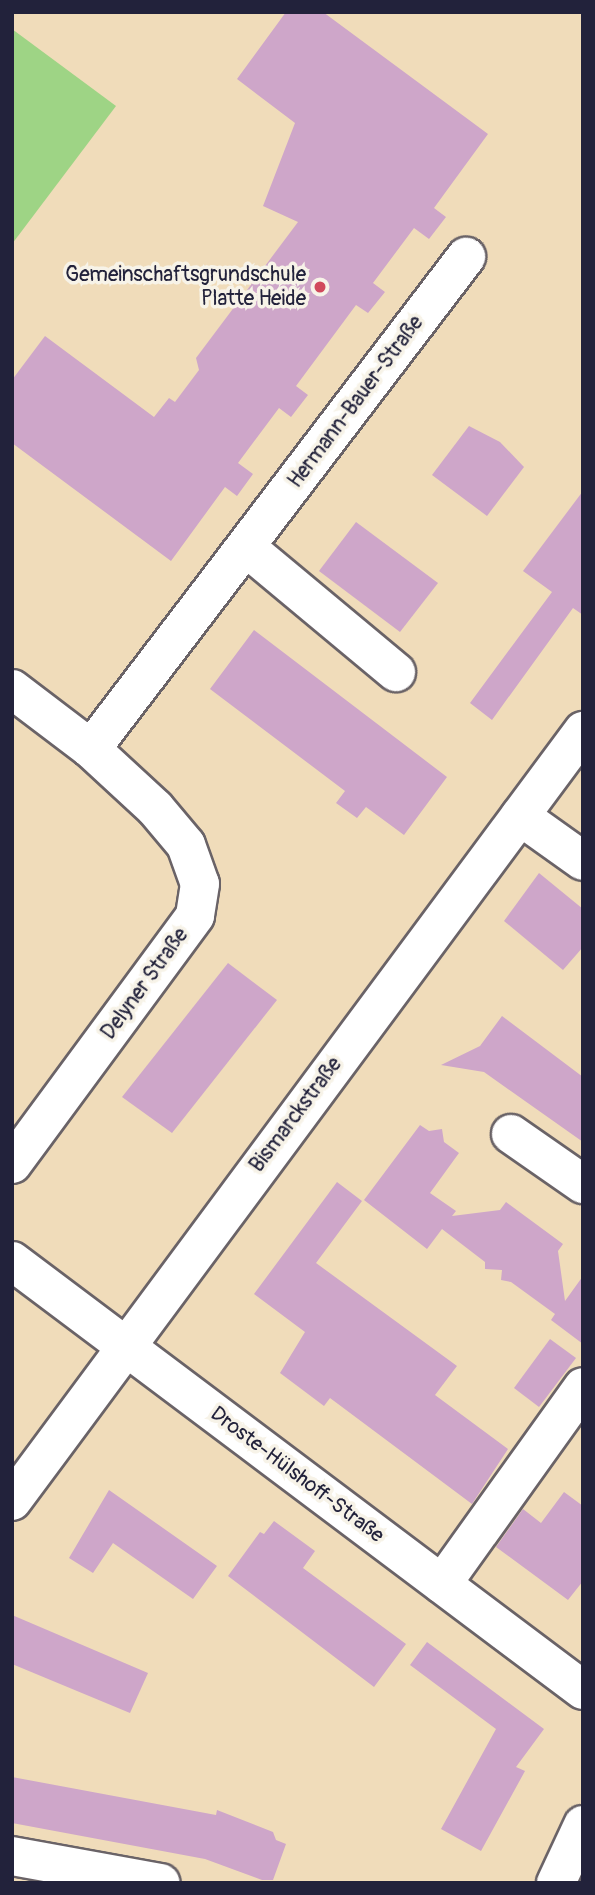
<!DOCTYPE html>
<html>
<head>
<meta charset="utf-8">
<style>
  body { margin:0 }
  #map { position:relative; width:595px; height:1895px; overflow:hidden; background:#f0dcba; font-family:Pangolin,sans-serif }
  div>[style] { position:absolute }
  .green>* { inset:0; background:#9ed485 }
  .building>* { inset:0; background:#cea6c9 }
  .roads { filter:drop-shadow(2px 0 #6a6367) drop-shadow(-2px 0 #6a6367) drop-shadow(0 2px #6a6367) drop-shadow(0 -2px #6a6367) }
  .minor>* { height:38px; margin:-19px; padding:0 19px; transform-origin:19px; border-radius:19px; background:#fff }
  .dots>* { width:19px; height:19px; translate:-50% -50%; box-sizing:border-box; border:4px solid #f7f3e8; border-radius:50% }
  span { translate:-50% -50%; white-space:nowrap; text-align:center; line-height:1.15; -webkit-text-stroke:7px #f7f3e8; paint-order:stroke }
  .poi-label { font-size:21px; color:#22223b }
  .right { translate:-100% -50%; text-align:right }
  .street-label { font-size:21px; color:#22223b }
  .frame { position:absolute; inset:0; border:14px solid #22223b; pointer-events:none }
</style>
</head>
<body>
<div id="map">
  <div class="green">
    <i style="clip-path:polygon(12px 29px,116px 106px,12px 244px)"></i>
  </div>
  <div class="building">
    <i style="clip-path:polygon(286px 12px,323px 12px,488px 134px,434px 208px,446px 217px,429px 239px,414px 228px,373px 283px,385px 292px,368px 313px,356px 305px,296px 386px,308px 395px,291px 417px,279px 408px,238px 463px,253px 474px,237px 496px,225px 487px,171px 561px,12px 443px,12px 380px,45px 336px,154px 417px,169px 398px,175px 402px,199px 370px,196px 358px,298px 222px,263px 206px,295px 123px,237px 79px)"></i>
    <i style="clip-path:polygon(469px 426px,500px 442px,524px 467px,487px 516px,432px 475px)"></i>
    <i style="clip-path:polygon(583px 491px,583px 615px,573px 608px,492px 720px,470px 703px,552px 592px,523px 571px)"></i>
    <i style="clip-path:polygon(356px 522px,438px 583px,400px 632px,319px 571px)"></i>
    <i style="clip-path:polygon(254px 630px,447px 777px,404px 835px,366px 807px,357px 818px,336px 803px,345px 791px,210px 689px)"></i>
    <i style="clip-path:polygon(539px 873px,583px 909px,583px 947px,563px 970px,504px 921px)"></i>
    <i style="clip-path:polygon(228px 963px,277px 1000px,172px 1133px,122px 1097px)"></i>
    <i style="clip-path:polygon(502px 1016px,583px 1077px,583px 1142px,484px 1072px,441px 1065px,480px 1046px)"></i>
    <i style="clip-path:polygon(420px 1125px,429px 1131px,442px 1129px,444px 1142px,459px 1153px,430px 1193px,456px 1211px,452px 1216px,500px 1210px,506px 1202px,563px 1244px,558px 1251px,565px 1301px,583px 1276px,583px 1344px,551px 1320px,555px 1314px,511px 1282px,501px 1280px,502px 1270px,485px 1269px,485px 1262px,442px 1229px,427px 1249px,364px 1200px)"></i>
    <i style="clip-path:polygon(337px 1182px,362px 1201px,316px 1263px,457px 1366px,435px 1395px,508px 1449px,472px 1504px,330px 1398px,324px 1406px,280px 1373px,305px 1332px,254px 1294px)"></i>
    <i style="clip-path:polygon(550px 1339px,576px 1358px,539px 1407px,514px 1388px)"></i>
    <i style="clip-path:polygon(109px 1490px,217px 1566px,193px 1599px,113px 1543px,93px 1573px,69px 1558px)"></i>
    <i style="clip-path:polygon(564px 1492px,583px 1506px,583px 1581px,568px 1600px,496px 1547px,523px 1509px,541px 1523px)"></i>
    <i style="clip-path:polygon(274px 1521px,315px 1551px,303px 1568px,406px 1644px,374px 1687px,228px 1576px,260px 1532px,264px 1534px)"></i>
    <i style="clip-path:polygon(12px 1615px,148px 1673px,130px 1713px,12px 1664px)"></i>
    <i style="clip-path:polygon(427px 1642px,544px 1729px,516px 1767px,525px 1771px,481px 1851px,441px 1829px,496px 1729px,410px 1665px)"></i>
    <i style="clip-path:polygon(12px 1777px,216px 1815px,217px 1810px,273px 1832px,276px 1840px,286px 1844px,273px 1880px,262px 1880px,205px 1859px,12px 1823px)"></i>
  </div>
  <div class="roads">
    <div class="minor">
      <i style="left:247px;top:548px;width:194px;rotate:39.8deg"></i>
      <i style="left:12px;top:689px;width:99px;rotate:37.2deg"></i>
      <i style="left:91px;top:749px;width:87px;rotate:42.7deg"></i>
      <i style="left:155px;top:808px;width:48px;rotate:50deg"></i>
      <i style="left:186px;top:845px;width:41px;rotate:70.3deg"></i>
      <i style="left:200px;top:884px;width:32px;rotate:99deg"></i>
      <i style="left:195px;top:916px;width:308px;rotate:126.4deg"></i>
      <i style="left:91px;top:749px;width:619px;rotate:-52.69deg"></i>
      <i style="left:520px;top:816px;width:77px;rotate:35.5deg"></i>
      <i style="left:511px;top:1134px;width:88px;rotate:34.8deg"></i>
      <i style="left:12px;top:1261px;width:714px;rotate:36.92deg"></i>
      <i style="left:12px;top:1501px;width:959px;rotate:-53.44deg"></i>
      <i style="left:442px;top:1584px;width:242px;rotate:-54.4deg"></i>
      <i style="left:12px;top:1856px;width:151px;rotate:10.3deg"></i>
      <i style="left:556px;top:1883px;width:64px;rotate:-65deg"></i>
    </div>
  </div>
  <div class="dots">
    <i style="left:320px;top:287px;background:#d1495b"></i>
  </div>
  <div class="poi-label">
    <span class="right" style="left:306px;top:287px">Gemeinschaftsgrundschule<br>Platte Heide</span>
  </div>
  <div class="street-label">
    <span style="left:356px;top:402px;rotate:-53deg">Hermann-Bauer-Straße</span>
    <span style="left:145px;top:984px;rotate:-54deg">Delyner Straße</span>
    <span style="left:296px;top:1115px;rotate:-53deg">Bismarckstraße</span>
    <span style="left:297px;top:1475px;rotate:37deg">Droste-Hülshoff-Straße</span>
  </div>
  <div class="frame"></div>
</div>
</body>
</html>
